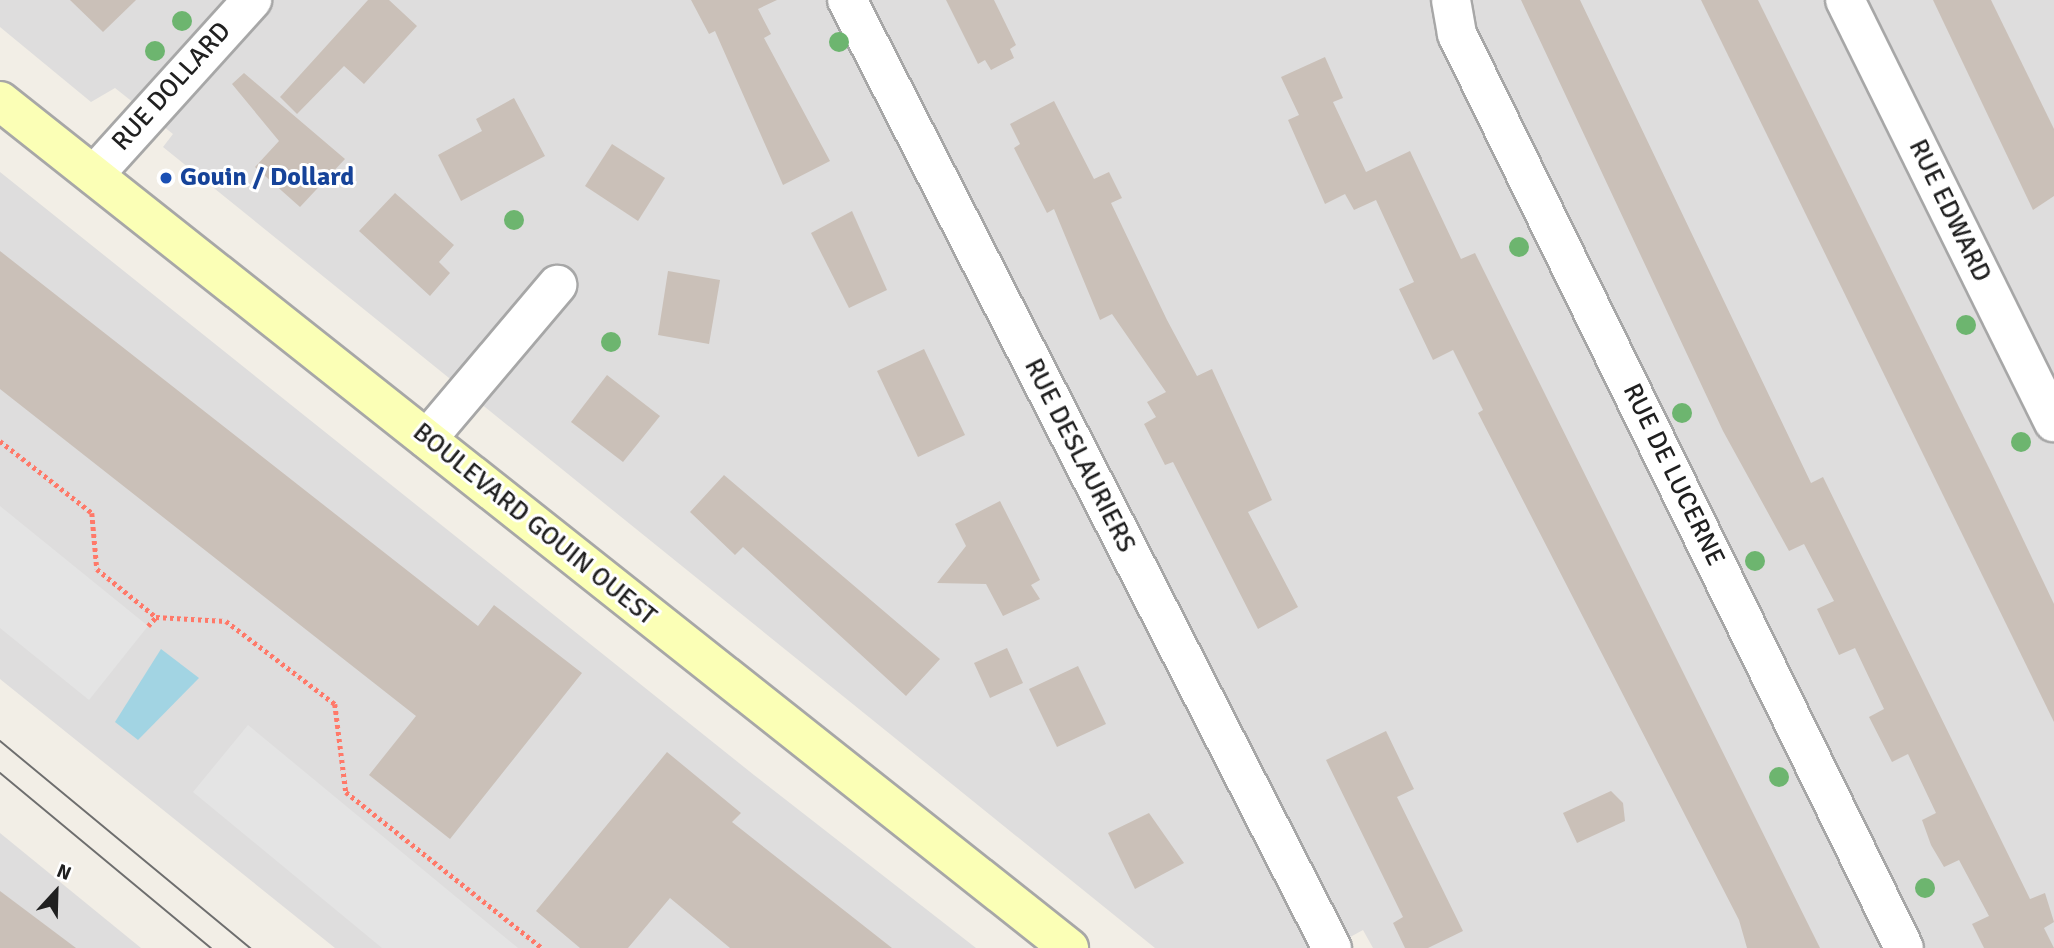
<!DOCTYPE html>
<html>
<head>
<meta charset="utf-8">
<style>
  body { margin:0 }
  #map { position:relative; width:2054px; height:948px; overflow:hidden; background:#f2eee6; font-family:Signika,sans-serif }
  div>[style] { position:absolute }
  .residential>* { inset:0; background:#dedddd }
  .parking>* { inset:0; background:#e4e4e4 }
  .water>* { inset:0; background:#a2d4e3 }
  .building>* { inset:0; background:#cac0b8 }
  .path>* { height:4.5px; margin-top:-2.25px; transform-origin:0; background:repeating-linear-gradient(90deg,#ff7969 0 3.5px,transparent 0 7px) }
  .roads { filter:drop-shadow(2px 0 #a7a7a7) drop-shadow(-2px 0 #a7a7a7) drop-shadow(0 2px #a7a7a7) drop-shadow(0 -2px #a7a7a7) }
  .street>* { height:38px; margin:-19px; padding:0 19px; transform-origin:19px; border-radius:19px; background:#fff }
  .secondary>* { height:38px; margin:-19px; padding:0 19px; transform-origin:19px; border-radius:19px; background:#fbffb6 }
  .tram>* { height:2px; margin:-1px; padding:0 1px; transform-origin:1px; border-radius:1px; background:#6e6e6e }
  .trees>* { width:20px; height:20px; margin:-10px; border-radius:50%; background:#6db56f }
  .dots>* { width:19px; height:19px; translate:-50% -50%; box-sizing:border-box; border:4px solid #fff; border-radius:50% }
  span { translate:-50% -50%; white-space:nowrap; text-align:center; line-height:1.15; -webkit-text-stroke:6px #fff; paint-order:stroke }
  .street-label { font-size:26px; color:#202020 }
  .transit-label { font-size:26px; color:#164399; font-weight:700 }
  .left { translate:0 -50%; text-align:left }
  .north { position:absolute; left:21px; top:857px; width:70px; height:70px; -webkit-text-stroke:5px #fff; paint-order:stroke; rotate:22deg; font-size:19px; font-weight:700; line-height:28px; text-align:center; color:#202020 }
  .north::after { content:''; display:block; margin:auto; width:24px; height:32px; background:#202020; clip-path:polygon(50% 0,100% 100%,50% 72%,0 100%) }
</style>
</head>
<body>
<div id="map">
  <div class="residential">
    <i style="clip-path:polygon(0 0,2054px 0,2054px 948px,1373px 948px,1363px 930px,1330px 948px,1155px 948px,163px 147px,173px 134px,115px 88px,91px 102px,0 27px)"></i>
    <i style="clip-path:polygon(0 172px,754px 775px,976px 948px,335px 948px,0 679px)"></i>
    <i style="clip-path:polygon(0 833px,141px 948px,0 948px)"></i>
  </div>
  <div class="parking">
    <i style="clip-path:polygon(0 506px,148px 626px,89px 700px,0 628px)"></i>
    <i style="clip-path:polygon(248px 725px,518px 948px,382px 948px,193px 792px)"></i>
  </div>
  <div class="water">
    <i style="clip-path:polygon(161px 649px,199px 678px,138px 740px,115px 722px)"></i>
  </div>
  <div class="building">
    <i style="clip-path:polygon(70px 0,136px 0,103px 32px)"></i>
    <i style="clip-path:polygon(368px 0,389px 0,417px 26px,364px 84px,344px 66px,297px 114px,280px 97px)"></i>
    <i style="clip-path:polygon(691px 0,777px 0,758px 9px,771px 34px,764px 38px,830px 161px,783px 185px,715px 31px,709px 34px)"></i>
    <i style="clip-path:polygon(946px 0,994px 0,1016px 45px,1010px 49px,1014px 58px,991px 70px,985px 60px,978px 64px)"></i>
    <i style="clip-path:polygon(1521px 0,1580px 0,1811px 483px,1823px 477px,2030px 899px,2045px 893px,2054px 922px,2044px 928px,2054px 948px,1984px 948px,1972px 924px,1989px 916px,1959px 860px,1944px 867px,1931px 845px,1922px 820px,1936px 813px,1908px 754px,1892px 762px,1869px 717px,1884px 709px,1855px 648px,1839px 655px,1817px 609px,1834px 601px,1804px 544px,1789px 551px,1723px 431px)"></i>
    <i style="clip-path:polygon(1701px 0,1758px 0,1990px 470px,2054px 604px,2054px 722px)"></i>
    <i style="clip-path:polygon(1933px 0,1991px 0,2054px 129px,2054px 196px,2033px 210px)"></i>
    <i style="clip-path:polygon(1325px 57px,1343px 98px,1333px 102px,1366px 172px,1410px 151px,1461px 259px,1475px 253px,1820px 948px,1747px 948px,1739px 920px,1478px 413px,1483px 410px,1453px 350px,1433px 360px,1399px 289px,1414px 282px,1376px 200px,1354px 210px,1345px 194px,1325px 204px,1288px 120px,1299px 115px,1281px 77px)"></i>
    <i style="clip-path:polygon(244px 73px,345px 159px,300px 207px,255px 167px,279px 141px,232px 84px)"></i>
    <i style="clip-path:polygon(514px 98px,545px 156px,461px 201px,438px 155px,482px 131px,476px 119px)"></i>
    <i style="clip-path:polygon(1054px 101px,1094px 179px,1109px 172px,1122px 198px,1111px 203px,1167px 320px,1197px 376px,1212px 369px,1272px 500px,1248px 512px,1298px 607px,1258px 629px,1173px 462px,1165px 465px,1144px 424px,1156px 417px,1147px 402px,1166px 392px,1112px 314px,1100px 320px,1054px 209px,1047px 213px,1014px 148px,1020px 144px,1010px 124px)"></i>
    <i style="clip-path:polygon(612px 144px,665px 178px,638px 221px,585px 186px)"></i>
    <i style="clip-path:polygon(395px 193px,454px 245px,439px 262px,450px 273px,430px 296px,359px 231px)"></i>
    <i style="clip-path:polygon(852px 211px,887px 290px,849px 308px,811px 233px)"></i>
    <i style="clip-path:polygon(0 251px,478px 626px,494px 605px,582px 673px,450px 839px,369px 775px,416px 716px,0 389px)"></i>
    <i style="clip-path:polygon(668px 271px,720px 280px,709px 344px,658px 335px)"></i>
    <i style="clip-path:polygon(924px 349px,965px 435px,918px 457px,877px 371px)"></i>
    <i style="clip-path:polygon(607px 375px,660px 416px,623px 462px,571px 422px)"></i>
    <i style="clip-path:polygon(724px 475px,940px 659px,906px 696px,743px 547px,735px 555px,690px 512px)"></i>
    <i style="clip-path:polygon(1000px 501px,1040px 580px,1031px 585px,1040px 599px,1003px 616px,986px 584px,937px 583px,966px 546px,955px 524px)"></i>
    <i style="clip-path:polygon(1007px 648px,1023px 683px,990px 698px,974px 663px)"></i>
    <i style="clip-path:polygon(1078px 666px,1106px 724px,1057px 747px,1029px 689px)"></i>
    <i style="clip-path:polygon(1386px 731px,1414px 789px,1397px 797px,1463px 931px,1428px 948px,1405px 948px,1393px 923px,1403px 917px,1326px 760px)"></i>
    <i style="clip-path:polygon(667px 752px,741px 813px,732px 822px,892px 948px,730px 948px,670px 898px,628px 948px,580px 948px,536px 911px)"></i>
    <i style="clip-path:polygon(1611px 791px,1623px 803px,1625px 821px,1577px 843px,1563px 813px)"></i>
    <i style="clip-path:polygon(1149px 813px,1184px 863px,1135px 889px,1108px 833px)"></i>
    <i style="clip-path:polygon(0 891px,76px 948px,0 948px)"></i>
  </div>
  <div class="path">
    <i style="left:0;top:441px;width:117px;rotate:38deg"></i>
    <i style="left:92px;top:513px;width:56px;rotate:84.9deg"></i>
    <i style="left:97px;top:569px;width:76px;rotate:39.1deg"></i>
    <i style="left:148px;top:626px;width:12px;rotate:-48deg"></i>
    <i style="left:156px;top:617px;width:70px;rotate:3.3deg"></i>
    <i style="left:226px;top:621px;width:137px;rotate:37.3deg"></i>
    <i style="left:335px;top:704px;width:89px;rotate:82.9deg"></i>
    <i style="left:346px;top:792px;width:251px;rotate:38.5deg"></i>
  </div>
  <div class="roads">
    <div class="street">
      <i style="left:847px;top:0;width:1065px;rotate:62.91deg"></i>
      <i style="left:1451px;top:0;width:35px;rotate:80deg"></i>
      <i style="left:1457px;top:34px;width:1017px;rotate:63.94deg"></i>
      <i style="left:1845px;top:0;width:471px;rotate:63.7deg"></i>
      <i style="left:94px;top:175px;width:236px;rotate:-47.9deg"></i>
      <i style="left:427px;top:439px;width:202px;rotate:-49.8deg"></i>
    </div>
    <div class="secondary">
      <i style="left:0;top:101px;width:1364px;rotate:38.39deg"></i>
    </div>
  </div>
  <div class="tram">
    <i style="left:0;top:741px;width:325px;rotate:39.6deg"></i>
    <i style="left:0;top:773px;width:274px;rotate:39.7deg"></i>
  </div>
  <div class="trees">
    <i style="left:182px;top:21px"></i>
    <i style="left:839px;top:42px"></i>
    <i style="left:155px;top:51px"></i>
    <i style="left:514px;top:220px"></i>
    <i style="left:1519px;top:247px"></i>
    <i style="left:1966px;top:325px"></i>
    <i style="left:611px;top:342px"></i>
    <i style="left:1682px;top:413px"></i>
    <i style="left:2021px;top:442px"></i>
    <i style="left:1755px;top:561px"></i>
    <i style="left:1779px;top:777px"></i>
    <i style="left:1925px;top:888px"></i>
  </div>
  <div class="dots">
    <i style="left:166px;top:178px;background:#1a4fb4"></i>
  </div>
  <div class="street-label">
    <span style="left:172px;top:87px;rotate:-48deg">RUE DOLLARD</span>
    <span style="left:1949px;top:211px;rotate:64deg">RUE EDWARD</span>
    <span style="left:1079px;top:456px;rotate:63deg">RUE DESLAURIERS</span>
    <span style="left:1673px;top:475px;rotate:64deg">RUE DE LUCERNE</span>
    <span style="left:534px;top:525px;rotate:39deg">BOULEVARD GOUIN OUEST</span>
  </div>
  <div class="transit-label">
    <span class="left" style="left:180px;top:178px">Gouin / Dollard</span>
  </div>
  <div class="north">N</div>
</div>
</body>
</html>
